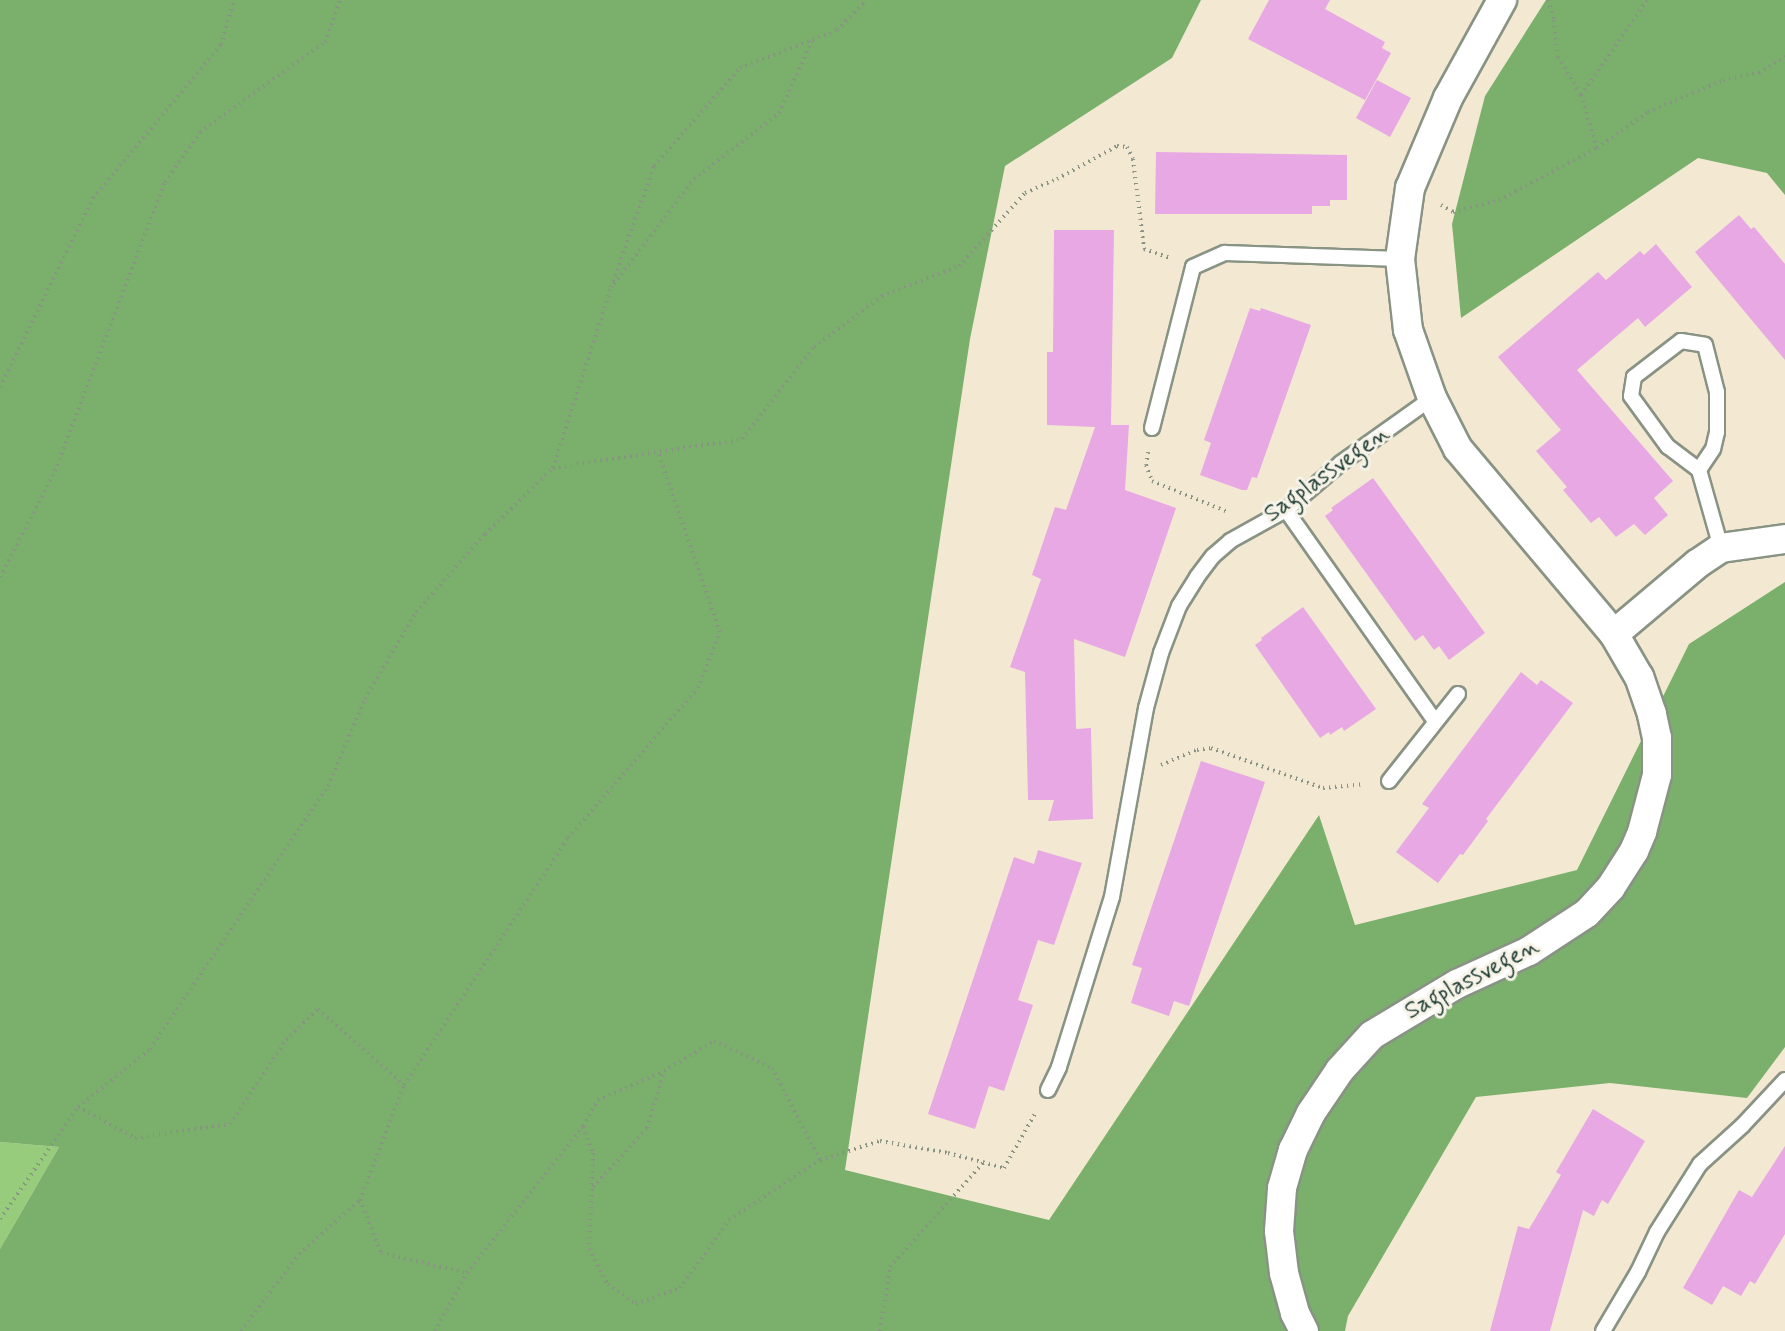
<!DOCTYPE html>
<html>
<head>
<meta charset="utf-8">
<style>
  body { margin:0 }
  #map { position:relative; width:1785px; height:1331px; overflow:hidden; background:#f3e9d3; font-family:Mynerve,sans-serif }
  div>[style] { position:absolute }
  .green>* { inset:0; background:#98cc7d }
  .forest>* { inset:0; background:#7ab06c }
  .building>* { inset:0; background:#e7a8e3 }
  .path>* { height:4px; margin-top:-2px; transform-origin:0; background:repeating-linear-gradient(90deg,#899384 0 1.5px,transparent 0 6px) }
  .roads { filter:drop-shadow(2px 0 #899384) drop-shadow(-2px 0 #899384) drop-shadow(0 2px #899384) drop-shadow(0 -2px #899384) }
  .lane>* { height:14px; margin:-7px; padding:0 7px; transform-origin:7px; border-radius:7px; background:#fff }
  .street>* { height:28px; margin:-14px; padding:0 14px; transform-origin:14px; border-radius:14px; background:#fff }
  span { translate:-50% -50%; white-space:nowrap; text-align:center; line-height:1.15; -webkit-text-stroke:6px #f7f3e8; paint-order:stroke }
  .street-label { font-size:24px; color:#1f3d34 }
</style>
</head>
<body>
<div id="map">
  <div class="green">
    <i style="clip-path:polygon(0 1142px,59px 1147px,0 1249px)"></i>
  </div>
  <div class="forest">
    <i style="clip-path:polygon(0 0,1201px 0,1172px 58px,1005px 166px,970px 339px,845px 1170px,1049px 1220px,1319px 815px,1355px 925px,1577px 870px,1689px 644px,1785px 582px,1785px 1047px,1747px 1098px,1610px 1083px,1476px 1097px,1348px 1316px,1345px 1331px,0 1331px,0 1249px,59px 1147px,0 1142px)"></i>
    <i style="clip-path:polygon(1546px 0,1785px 0,1785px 195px,1767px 173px,1698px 158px,1461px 318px,1452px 224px,1485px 96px)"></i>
  </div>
  <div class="building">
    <i style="clip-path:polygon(1269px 0,1330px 0,1325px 9px,1385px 42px,1382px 48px,1391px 53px,1365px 100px,1248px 39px)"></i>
    <i style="clip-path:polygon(1377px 80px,1411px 98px,1390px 137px,1356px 118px)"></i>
    <i style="clip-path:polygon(1156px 152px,1347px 155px,1347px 200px,1330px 200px,1330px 206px,1312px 206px,1312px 214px,1155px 214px)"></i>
    <i style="clip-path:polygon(1739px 215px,1751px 229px,1754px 227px,1785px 264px,1785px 360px,1695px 252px)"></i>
    <i style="clip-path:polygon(1054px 230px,1114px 230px,1111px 425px,1129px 425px,1125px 490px,1176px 508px,1125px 657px,1074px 639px,1076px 729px,1091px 728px,1093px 819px,1048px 821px,1054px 800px,1028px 800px,1025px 672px,1010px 667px,1041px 579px,1032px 575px,1055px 507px,1066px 510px,1095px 427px,1047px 425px,1047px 352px,1053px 352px)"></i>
    <i style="clip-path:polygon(1656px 244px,1692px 287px,1645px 327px,1638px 318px,1577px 370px,1673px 481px,1654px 498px,1668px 515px,1645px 535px,1634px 524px,1616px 537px,1599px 517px,1591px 523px,1563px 490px,1567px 487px,1536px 451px,1561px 430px,1498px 357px,1598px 272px,1606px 280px,1640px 251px,1644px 255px)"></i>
    <i style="clip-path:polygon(1250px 308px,1260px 311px,1261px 308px,1311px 325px,1257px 478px,1252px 477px,1247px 490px,1242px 490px,1200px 475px,1211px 443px,1204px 440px)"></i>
    <i style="clip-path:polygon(1373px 478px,1485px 633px,1449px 660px,1439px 646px,1434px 650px,1423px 635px,1415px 641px,1325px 516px,1333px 510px,1331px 508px)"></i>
    <i style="clip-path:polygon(1303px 607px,1376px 709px,1344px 731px,1342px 727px,1330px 735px,1329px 732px,1320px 738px,1255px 645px,1262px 640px,1261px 638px)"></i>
    <i style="clip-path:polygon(1521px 672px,1537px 685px,1541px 680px,1573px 703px,1486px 819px,1488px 821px,1463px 855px,1460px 854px,1438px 883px,1396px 852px,1429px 808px,1422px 804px)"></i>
    <i style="clip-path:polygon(1201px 761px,1265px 782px,1189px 1006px,1174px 1001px,1169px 1016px,1131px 1003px,1142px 968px,1132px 965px)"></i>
    <i style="clip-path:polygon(1038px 850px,1082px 863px,1054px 945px,1038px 940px,1018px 1000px,1033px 1005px,1004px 1091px,989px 1086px,975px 1129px,928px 1114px,1014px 857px,1034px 864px)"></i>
    <i style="clip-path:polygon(1593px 1109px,1645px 1141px,1608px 1204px,1602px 1200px,1594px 1216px,1583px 1210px,1550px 1331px,1490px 1331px,1518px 1226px,1529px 1229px,1561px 1175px,1556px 1172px)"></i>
    <i style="clip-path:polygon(1785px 1146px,1785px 1234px,1755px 1284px,1750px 1281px,1741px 1296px,1723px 1286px,1712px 1305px,1683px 1288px,1739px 1190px,1752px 1197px)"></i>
  </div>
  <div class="path">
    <i style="left:1548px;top:0;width:21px;rotate:73deg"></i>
    <i style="left:1554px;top:20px;width:37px;rotate:84deg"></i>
    <i style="left:1558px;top:57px;width:44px;rotate:58.8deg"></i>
    <i style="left:1581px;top:95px;width:55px;rotate:73.2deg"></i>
    <i style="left:1581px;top:95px;width:116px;rotate:-55.2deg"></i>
    <i style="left:1441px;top:205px;width:14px;rotate:30deg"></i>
    <i style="left:1453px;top:212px;width:48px;rotate:-14.6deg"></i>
    <i style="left:1499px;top:200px;width:111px;rotate:-28deg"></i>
    <i style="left:1597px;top:148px;width:62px;rotate:-35.2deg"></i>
    <i style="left:1648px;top:112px;width:82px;rotate:-23.1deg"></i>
    <i style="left:1723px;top:80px;width:37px;rotate:-11deg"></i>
    <i style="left:1759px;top:73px;width:31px;rotate:-32deg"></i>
    <i style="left:614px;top:284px;width:132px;rotate:-52.7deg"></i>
    <i style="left:694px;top:179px;width:108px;rotate:-37.8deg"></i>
    <i style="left:779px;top:113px;width:79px;rotate:-65.4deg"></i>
    <i style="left:0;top:387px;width:211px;rotate:-63.8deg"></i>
    <i style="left:93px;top:198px;width:199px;rotate:-50.1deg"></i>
    <i style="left:221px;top:45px;width:47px;rotate:-73.9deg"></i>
    <i style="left:1148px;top:452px;width:13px;rotate:99deg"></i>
    <i style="left:1146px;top:465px;width:17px;rotate:69deg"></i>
    <i style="left:1152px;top:481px;width:82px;rotate:22.2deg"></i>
    <i style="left:553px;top:468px;width:191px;rotate:-8.7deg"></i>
    <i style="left:742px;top:439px;width:117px;rotate:-52deg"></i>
    <i style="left:814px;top:347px;width:85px;rotate:-36.9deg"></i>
    <i style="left:882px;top:296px;width:83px;rotate:-21.3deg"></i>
    <i style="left:959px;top:266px;width:98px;rotate:-47.9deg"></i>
    <i style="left:1025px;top:193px;width:35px;rotate:-24deg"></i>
    <i style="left:1057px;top:179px;width:68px;rotate:-28.8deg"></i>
    <i style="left:1117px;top:146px;width:10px;rotate:6deg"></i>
    <i style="left:1127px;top:147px;width:13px;rotate:63deg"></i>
    <i style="left:1133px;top:159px;width:91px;rotate:83deg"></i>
    <i style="left:1144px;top:249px;width:28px;rotate:19deg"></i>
    <i style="left:0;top:577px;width:119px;rotate:-62.6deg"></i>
    <i style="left:55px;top:471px;width:309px;rotate:-69.2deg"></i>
    <i style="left:165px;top:182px;width:61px;rotate:-55deg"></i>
    <i style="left:200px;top:132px;width:154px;rotate:-35.8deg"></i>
    <i style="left:325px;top:42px;width:45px;rotate:-70.3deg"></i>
    <i style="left:1161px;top:765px;width:39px;rotate:-23deg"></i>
    <i style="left:1197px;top:750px;width:14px;rotate:-8deg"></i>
    <i style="left:1211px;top:748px;width:119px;rotate:19.7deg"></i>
    <i style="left:1323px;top:788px;width:42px;rotate:-5.4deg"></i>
    <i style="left:78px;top:1107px;width:65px;rotate:28.5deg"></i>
    <i style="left:135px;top:1138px;width:96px;rotate:-8.4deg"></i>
    <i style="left:230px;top:1124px;width:101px;rotate:-56.3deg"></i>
    <i style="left:286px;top:1040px;width:45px;rotate:-44.1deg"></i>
    <i style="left:318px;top:1009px;width:115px;rotate:41.5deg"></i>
    <i style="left:583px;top:1127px;width:28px;rotate:69deg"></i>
    <i style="left:593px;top:1153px;width:96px;rotate:92.4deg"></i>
    <i style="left:589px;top:1249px;width:40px;rotate:62deg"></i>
    <i style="left:608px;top:1284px;width:34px;rotate:36deg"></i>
    <i style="left:636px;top:1304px;width:47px;rotate:-20deg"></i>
    <i style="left:680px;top:1288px;width:84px;rotate:-54.2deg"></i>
    <i style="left:729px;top:1220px;width:109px;rotate:-33.4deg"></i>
    <i style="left:593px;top:1187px;width:80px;rotate:-47.5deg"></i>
    <i style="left:647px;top:1128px;width:59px;rotate:-73.4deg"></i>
    <i style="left:360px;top:1200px;width:57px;rotate:68.4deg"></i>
    <i style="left:381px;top:1253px;width:88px;rotate:13.1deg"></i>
    <i style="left:0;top:1219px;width:136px;rotate:-55.1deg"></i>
    <i style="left:78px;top:1107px;width:92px;rotate:-38.9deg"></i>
    <i style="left:150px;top:1049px;width:318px;rotate:-55.9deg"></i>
    <i style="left:328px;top:786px;width:95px;rotate:-67deg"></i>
    <i style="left:365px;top:699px;width:101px;rotate:-59.6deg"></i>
    <i style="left:416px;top:612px;width:104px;rotate:-48.5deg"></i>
    <i style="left:485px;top:534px;width:95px;rotate:-44.1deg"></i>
    <i style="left:553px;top:468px;width:190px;rotate:-72.2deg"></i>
    <i style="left:611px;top:287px;width:128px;rotate:-70.4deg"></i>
    <i style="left:654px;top:166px;width:130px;rotate:-48.7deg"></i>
    <i style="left:740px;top:68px;width:104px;rotate:-21.4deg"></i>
    <i style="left:837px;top:30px;width:42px;rotate:-45deg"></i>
    <i style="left:241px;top:1331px;width:96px;rotate:-53deg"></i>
    <i style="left:299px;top:1254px;width:81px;rotate:-41.5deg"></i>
    <i style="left:360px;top:1200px;width:123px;rotate:-69.1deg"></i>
    <i style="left:404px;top:1085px;width:296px;rotate:-56.4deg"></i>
    <i style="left:568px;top:838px;width:198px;rotate:-49.1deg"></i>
    <i style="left:698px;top:688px;width:60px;rotate:-68.6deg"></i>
    <i style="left:720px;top:632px;width:190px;rotate:-109deg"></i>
    <i style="left:435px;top:1331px;width:66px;rotate:-61.1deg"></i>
    <i style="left:467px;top:1273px;width:187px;rotate:-51.7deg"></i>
    <i style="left:583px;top:1126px;width:30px;rotate:-60deg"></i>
    <i style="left:598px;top:1100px;width:72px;rotate:-23.7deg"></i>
    <i style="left:664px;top:1071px;width:58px;rotate:-31deg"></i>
    <i style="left:714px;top:1041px;width:64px;rotate:25deg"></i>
    <i style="left:772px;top:1068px;width:104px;rotate:62.4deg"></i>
    <i style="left:820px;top:1160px;width:63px;rotate:-17.6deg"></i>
    <i style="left:880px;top:1141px;width:69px;rotate:10deg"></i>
    <i style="left:948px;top:1153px;width:58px;rotate:15deg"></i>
    <i style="left:1004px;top:1168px;width:64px;rotate:-60.3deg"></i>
    <i style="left:880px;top:1331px;width:65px;rotate:-81.1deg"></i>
    <i style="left:890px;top:1267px;width:141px;rotate:-48.2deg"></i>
  </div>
  <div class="roads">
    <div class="lane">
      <i style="left:1152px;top:428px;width:166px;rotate:-75.7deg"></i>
      <i style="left:1193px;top:267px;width:35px;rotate:-24deg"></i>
      <i style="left:1225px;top:253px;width:175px;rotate:2deg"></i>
      <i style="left:1699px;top:470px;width:39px;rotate:-143deg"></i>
      <i style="left:1668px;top:447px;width:63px;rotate:-126deg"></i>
      <i style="left:1631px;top:396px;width:19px;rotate:-81deg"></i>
      <i style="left:1634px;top:377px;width:59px;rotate:-37.5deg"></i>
      <i style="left:1681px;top:341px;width:24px;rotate:9deg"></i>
      <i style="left:1705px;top:345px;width:49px;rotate:75.7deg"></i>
      <i style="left:1717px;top:392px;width:40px;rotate:90deg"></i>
      <i style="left:1717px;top:432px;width:17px;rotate:103deg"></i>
      <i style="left:1713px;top:449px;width:25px;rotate:124deg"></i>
      <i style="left:1699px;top:470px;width:81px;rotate:74.2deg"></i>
      <i style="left:1286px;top:510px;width:258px;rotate:54.8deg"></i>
      <i style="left:1389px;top:781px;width:111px;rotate:-51.6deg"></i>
      <i style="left:1048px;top:1090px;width:25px;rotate:-64deg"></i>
      <i style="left:1059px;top:1067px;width:178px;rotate:-72.7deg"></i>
      <i style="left:1112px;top:897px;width:192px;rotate:-79.8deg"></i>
      <i style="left:1146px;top:708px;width:57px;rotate:-74.7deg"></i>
      <i style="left:1161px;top:653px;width:50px;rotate:-69deg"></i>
      <i style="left:1179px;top:606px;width:34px;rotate:-58deg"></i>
      <i style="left:1197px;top:577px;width:26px;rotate:-53deg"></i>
      <i style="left:1213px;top:556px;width:23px;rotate:-41deg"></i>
      <i style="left:1230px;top:541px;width:64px;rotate:-29deg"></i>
      <i style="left:1286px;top:510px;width:72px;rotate:-40.5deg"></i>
      <i style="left:1341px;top:463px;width:112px;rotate:-35.5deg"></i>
      <i style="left:1603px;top:1331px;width:69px;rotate:-59.3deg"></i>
      <i style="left:1638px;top:1272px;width:44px;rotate:-64.6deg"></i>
      <i style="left:1657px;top:1232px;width:80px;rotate:-57.7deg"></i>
      <i style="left:1700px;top:1164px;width:57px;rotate:-42.1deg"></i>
      <i style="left:1742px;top:1126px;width:63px;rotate:-46.9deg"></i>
    </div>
    <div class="street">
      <i style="left:1614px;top:634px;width:109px;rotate:-40.1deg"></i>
      <i style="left:1697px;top:564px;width:29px;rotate:-34deg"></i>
      <i style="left:1721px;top:548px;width:65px;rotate:-8deg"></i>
      <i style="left:1304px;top:1331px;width:20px;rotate:-117deg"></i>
      <i style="left:1295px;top:1313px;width:41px;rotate:-105.4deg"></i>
      <i style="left:1284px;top:1273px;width:42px;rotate:-96.8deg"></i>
      <i style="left:1279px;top:1231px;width:43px;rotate:-86deg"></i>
      <i style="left:1282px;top:1188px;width:40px;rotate:-74deg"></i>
      <i style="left:1293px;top:1150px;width:41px;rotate:-64.1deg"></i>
      <i style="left:1311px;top:1113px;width:52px;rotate:-56deg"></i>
      <i style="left:1340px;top:1070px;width:47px;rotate:-47.6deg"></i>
      <i style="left:1372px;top:1035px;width:99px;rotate:-31deg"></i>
      <i style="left:1457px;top:984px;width:79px;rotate:-24.6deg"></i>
      <i style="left:1529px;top:951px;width:69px;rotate:-33.2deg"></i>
      <i style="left:1587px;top:913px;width:35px;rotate:-47deg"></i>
      <i style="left:1611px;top:887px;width:43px;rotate:-57.4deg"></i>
      <i style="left:1634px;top:851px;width:21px;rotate:-67deg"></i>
      <i style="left:1642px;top:832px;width:59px;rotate:-75.3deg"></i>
      <i style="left:1657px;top:775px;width:37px;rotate:-90deg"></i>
      <i style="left:1657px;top:738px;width:25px;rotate:-102deg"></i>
      <i style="left:1652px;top:714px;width:39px;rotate:-109deg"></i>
      <i style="left:1639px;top:677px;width:50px;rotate:-120.2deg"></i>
      <i style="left:1614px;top:634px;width:242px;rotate:-130.1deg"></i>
      <i style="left:1458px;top:449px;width:57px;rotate:-117deg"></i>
      <i style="left:1432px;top:398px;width:72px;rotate:-109.4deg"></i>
      <i style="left:1408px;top:330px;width:71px;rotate:-96.4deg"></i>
      <i style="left:1400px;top:259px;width:72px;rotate:-82deg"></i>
      <i style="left:1410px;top:188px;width:98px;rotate:-67.1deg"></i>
      <i style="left:1448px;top:98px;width:112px;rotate:-61.1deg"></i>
    </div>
  </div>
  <div class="street-label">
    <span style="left:1327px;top:474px;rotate:-36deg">Sagplassvegen</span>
    <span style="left:1472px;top:979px;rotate:-28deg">Sagplassvegen</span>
  </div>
</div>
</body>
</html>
